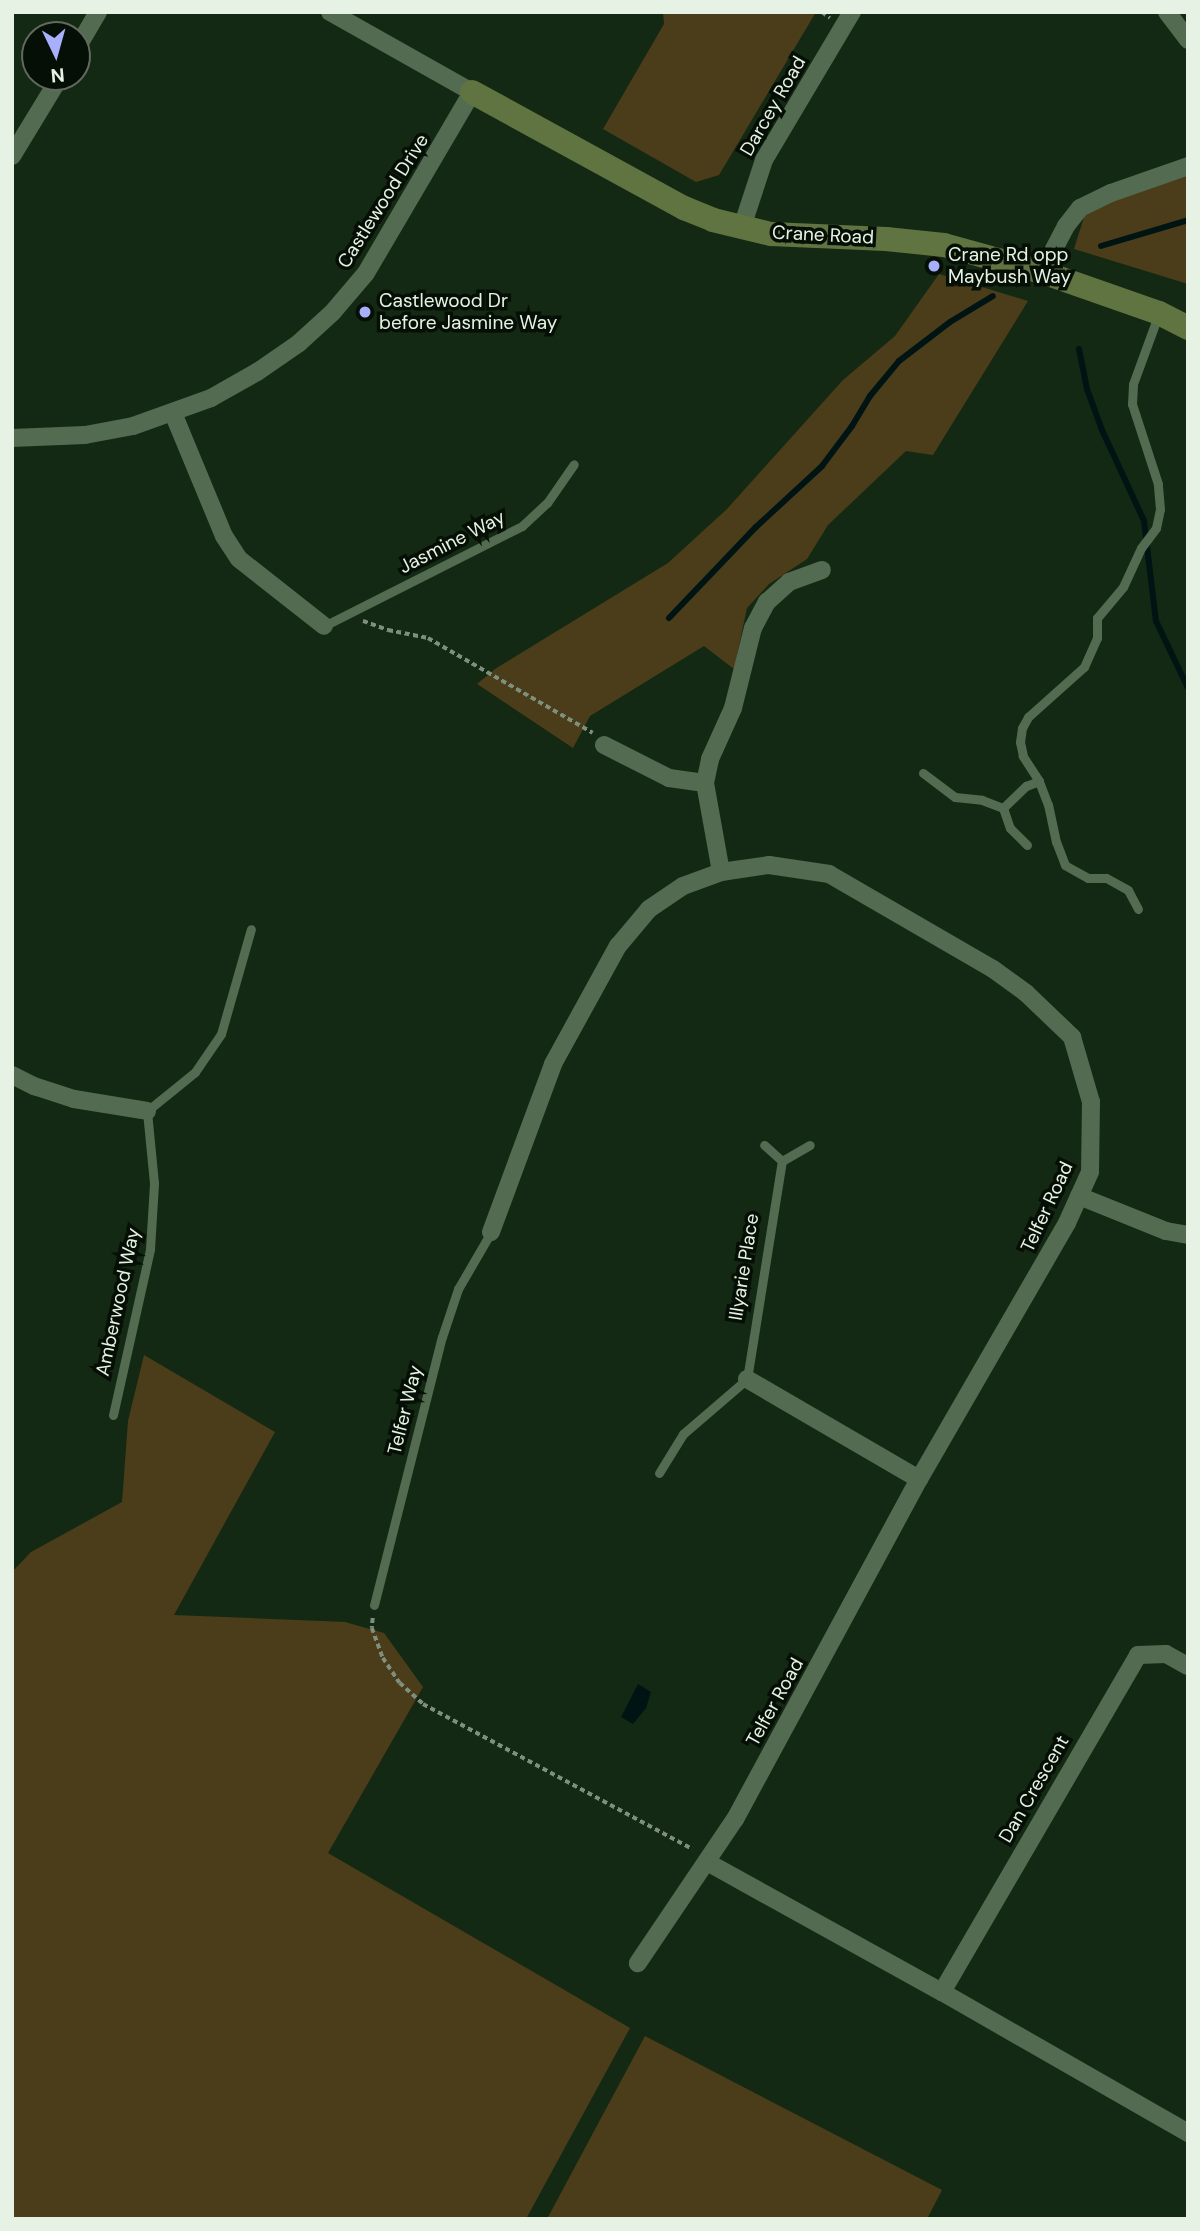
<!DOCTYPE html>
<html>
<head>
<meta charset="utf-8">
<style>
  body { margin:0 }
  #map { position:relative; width:1200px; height:2231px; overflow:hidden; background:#142913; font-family:"DM Sans",sans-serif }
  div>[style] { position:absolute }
  .green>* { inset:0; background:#4b3d19 }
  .water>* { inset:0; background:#001414 }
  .stream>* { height:6px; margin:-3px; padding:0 3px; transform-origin:3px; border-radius:3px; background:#001414 }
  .path>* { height:3.5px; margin-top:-1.75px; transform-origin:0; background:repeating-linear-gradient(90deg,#7e8f7d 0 5px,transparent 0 8.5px) }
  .lane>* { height:9px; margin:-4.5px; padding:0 4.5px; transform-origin:4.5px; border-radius:4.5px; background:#536b51 }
  .street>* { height:18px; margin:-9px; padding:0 9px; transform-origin:9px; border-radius:9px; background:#536b51 }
  .secondary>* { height:24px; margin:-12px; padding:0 12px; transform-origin:12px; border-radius:12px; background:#607441 }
  .dots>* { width:19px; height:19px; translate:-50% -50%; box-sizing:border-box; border:4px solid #060f06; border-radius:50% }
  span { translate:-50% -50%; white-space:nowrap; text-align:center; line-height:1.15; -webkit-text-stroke:7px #060f06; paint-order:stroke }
  .street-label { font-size:19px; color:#e6f3e4 }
  .poi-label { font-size:19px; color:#e6f3e4 }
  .left { translate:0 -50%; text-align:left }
  .frame { position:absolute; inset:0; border:14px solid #e6f3e4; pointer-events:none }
  .north { position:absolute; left:21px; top:21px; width:70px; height:70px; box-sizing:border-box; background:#060f06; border:2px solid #606a5f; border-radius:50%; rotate:175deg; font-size:19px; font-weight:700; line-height:28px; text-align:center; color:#e6f3e4 }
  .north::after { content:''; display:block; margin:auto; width:24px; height:32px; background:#a8b0fc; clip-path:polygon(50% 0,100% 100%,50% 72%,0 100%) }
</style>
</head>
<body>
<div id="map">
  <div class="green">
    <i style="clip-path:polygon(663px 12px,816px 12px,719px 175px,696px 182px,603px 129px,664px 24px)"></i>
    <i style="clip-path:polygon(1188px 169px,1188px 284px,1074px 249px,1085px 214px)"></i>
    <i style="clip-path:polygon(939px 274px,1028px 301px,933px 455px,906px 451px,828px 525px,807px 559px,769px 584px,747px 608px,734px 669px,704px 646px,590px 716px,573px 748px,477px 684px,495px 669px,668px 563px,727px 509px,843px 380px,895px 336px)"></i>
    <i style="clip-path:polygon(144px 1355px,275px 1432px,174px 1615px,345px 1622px,384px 1633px,423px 1687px,328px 1853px,630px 2028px,526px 2219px,12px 2219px,12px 1572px,31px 1552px,122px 1502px,128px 1421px)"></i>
    <i style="clip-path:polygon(645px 2036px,942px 2190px,927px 2219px,547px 2219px)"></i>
  </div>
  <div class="water">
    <i style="clip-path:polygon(638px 1684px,651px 1692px,646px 1708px,633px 1724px,621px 1717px)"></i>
  </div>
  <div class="stream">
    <i style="left:1101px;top:246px;width:91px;rotate:-16.6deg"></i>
    <i style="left:1079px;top:349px;width:41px;rotate:78.7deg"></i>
    <i style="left:1087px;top:389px;width:44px;rotate:69.9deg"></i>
    <i style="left:1102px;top:430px;width:100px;rotate:65.2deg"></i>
    <i style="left:1144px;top:521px;width:101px;rotate:83.2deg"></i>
    <i style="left:1156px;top:621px;width:74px;rotate:64.5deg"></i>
    <i style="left:669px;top:618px;width:126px;rotate:-46.3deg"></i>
    <i style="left:756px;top:527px;width:90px;rotate:-42.7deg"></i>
    <i style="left:822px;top:466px;width:50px;rotate:-53.1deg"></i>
    <i style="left:852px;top:426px;width:35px;rotate:-59deg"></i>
    <i style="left:870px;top:396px;width:45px;rotate:-50.4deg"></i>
    <i style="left:899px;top:361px;width:64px;rotate:-37.4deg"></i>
    <i style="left:950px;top:322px;width:50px;rotate:-31.2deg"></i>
  </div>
  <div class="path">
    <i style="left:822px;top:12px;width:10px;rotate:37deg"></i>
    <i style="left:363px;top:621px;width:27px;rotate:20deg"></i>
    <i style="left:388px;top:630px;width:41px;rotate:11.3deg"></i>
    <i style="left:428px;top:638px;width:190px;rotate:29.9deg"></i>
    <i style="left:373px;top:1618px;width:10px;rotate:96deg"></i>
    <i style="left:372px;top:1628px;width:32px;rotate:70deg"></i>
    <i style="left:383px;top:1658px;width:30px;rotate:56deg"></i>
    <i style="left:400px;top:1683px;width:31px;rotate:42deg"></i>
    <i style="left:423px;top:1704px;width:306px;rotate:28.3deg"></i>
  </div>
  <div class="lane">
    <i style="left:324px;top:626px;width:222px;rotate:-26.8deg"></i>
    <i style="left:522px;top:526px;width:34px;rotate:-43deg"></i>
    <i style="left:547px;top:503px;width:47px;rotate:-55.3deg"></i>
    <i style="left:923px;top:773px;width:40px;rotate:37deg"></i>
    <i style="left:955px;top:797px;width:27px;rotate:6deg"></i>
    <i style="left:982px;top:800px;width:22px;rotate:21deg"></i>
    <i style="left:1003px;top:808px;width:21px;rotate:71deg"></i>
    <i style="left:1010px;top:828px;width:24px;rotate:45deg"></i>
    <i style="left:1003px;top:808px;width:32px;rotate:-44deg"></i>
    <i style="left:1026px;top:786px;width:14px;rotate:-21deg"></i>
    <i style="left:1138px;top:909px;width:21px;rotate:-118deg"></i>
    <i style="left:1128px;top:890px;width:25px;rotate:-151deg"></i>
    <i style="left:1106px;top:878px;width:18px;rotate:180deg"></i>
    <i style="left:1088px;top:878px;width:26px;rotate:-151deg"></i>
    <i style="left:1065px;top:865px;width:25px;rotate:-111deg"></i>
    <i style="left:1056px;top:842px;width:38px;rotate:-102deg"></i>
    <i style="left:1048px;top:805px;width:26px;rotate:-111deg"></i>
    <i style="left:1039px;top:781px;width:30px;rotate:-123deg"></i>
    <i style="left:1023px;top:756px;width:14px;rotate:-102deg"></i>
    <i style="left:1020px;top:742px;width:14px;rotate:-82deg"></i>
    <i style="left:1022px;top:728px;width:13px;rotate:-61deg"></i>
    <i style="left:1028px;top:717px;width:75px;rotate:-41.8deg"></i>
    <i style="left:1084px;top:667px;width:32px;rotate:-66deg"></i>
    <i style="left:1097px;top:638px;width:20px;rotate:-90deg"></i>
    <i style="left:1097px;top:618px;width:40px;rotate:-50deg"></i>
    <i style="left:1123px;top:587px;width:43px;rotate:-65.2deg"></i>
    <i style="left:1141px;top:548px;width:25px;rotate:-53deg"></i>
    <i style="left:1156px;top:528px;width:19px;rotate:-78deg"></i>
    <i style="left:1160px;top:509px;width:25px;rotate:-95deg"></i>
    <i style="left:1158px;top:484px;width:84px;rotate:-108deg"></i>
    <i style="left:1132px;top:404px;width:20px;rotate:-87deg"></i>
    <i style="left:1133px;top:384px;width:76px;rotate:-69.9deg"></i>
    <i style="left:782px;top:1161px;width:32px;rotate:-30deg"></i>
    <i style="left:113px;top:1415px;width:170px;rotate:-77.4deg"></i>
    <i style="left:150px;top:1249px;width:66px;rotate:-86.5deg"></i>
    <i style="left:154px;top:1183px;width:72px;rotate:-95.6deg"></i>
    <i style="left:147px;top:1111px;width:62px;rotate:-39.1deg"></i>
    <i style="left:195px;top:1072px;width:46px;rotate:-55.6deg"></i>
    <i style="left:221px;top:1034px;width:109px;rotate:-74.1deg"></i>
    <i style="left:659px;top:1473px;width:46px;rotate:-58.4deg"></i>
    <i style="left:683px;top:1434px;width:84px;rotate:-40.7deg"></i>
    <i style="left:747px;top:1379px;width:221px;rotate:-80.9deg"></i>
    <i style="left:782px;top:1161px;width:24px;rotate:-138deg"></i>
    <i style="left:374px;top:1605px;width:276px;rotate:-75.8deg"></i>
    <i style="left:442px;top:1337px;width:51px;rotate:-71.6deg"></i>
    <i style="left:458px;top:1289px;width:66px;rotate:-59.9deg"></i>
  </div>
  <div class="street">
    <i style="left:1167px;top:12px;width:35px;rotate:53deg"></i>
    <i style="left:77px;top:48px;width:42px;rotate:-59.7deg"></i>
    <i style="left:12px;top:156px;width:92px;rotate:-58.7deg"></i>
    <i style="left:742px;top:227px;width:71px;rotate:-71.8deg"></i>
    <i style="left:764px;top:160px;width:172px;rotate:-59.3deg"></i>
    <i style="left:1042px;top:272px;width:52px;rotate:-62.4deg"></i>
    <i style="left:1066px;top:226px;width:23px;rotate:-52deg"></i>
    <i style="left:1080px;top:208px;width:34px;rotate:-26deg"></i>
    <i style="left:1111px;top:193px;width:82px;rotate:-19.3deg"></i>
    <i style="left:173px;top:413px;width:133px;rotate:67.5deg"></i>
    <i style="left:224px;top:536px;width:27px;rotate:57deg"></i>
    <i style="left:239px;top:559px;width:108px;rotate:38.2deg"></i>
    <i style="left:12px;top:438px;width:73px;rotate:-2.4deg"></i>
    <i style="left:85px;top:435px;width:49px;rotate:-10.6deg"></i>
    <i style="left:133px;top:426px;width:83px;rotate:-19.7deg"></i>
    <i style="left:211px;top:398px;width:53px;rotate:-29.5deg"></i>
    <i style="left:257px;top:372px;width:51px;rotate:-34.6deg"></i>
    <i style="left:299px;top:343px;width:45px;rotate:-42.3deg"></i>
    <i style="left:332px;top:313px;width:52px;rotate:-49.6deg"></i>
    <i style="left:366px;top:273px;width:210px;rotate:-59.6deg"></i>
    <i style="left:472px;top:92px;width:163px;rotate:-150.6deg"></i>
    <i style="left:604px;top:745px;width:73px;rotate:26.9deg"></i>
    <i style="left:669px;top:778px;width:36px;rotate:8deg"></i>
    <i style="left:721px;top:872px;width:90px;rotate:-100.2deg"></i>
    <i style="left:705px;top:783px;width:25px;rotate:-78deg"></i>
    <i style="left:710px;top:759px;width:56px;rotate:-65.7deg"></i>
    <i style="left:733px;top:708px;width:82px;rotate:-76deg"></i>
    <i style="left:753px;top:628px;width:30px;rotate:-62deg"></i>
    <i style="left:767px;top:602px;width:30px;rotate:-42deg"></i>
    <i style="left:789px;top:582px;width:35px;rotate:-20deg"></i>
    <i style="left:12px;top:1075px;width:25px;rotate:27deg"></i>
    <i style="left:34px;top:1086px;width:42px;rotate:18deg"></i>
    <i style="left:74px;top:1099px;width:74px;rotate:9.3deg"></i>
    <i style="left:1079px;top:1196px;width:94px;rotate:21.9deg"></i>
    <i style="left:1166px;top:1231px;width:22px;rotate:10deg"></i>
    <i style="left:491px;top:1232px;width:179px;rotate:-69.7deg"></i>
    <i style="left:553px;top:1064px;width:135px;rotate:-61.2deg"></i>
    <i style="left:618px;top:946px;width:48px;rotate:-50deg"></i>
    <i style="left:649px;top:909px;width:41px;rotate:-34.1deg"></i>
    <i style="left:683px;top:886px;width:40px;rotate:-20.2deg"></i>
    <i style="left:721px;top:872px;width:49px;rotate:-8.3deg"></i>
    <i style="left:769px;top:865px;width:61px;rotate:8.5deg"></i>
    <i style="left:829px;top:874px;width:190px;rotate:30.1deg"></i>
    <i style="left:993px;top:969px;width:41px;rotate:36deg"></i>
    <i style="left:1026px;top:993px;width:64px;rotate:43.7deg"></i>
    <i style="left:1072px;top:1037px;width:68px;rotate:73.7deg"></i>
    <i style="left:1091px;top:1102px;width:70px;rotate:90.8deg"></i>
    <i style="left:1090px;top:1172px;width:56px;rotate:114.3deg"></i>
    <i style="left:1067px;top:1223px;width:296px;rotate:120deg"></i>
    <i style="left:919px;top:1479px;width:387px;rotate:118.4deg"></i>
    <i style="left:735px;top:1819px;width:174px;rotate:124deg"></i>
    <i style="left:747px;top:1379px;width:199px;rotate:30.2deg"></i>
    <i style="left:707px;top:1862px;width:269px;rotate:29deg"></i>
    <i style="left:942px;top:1992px;width:284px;rotate:29.8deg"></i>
    <i style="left:942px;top:1992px;width:390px;rotate:-59.8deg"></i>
    <i style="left:1138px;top:1655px;width:28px;rotate:-2deg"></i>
    <i style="left:1166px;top:1654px;width:25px;rotate:29deg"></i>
  </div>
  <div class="secondary">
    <i style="left:472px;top:92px;width:242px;rotate:28.7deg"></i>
    <i style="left:684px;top:208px;width:31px;rotate:22deg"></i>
    <i style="left:713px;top:220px;width:60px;rotate:13.6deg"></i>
    <i style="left:771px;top:234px;width:115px;rotate:2.5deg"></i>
    <i style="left:886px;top:239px;width:58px;rotate:5.9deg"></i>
    <i style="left:944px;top:245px;width:102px;rotate:15.4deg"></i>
    <i style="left:1042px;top:272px;width:124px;rotate:19.3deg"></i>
    <i style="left:1159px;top:313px;width:33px;rotate:27deg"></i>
  </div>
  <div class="dots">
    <i style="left:934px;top:266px;background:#a8b0fc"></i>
    <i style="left:365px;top:312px;background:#a8b0fc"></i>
  </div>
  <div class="street-label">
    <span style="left:773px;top:106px;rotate:-60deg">Darcey Road</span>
    <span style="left:383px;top:201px;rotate:-58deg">Castlewood Drive</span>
    <span style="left:823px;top:235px;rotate:3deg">Crane Road</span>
    <span style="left:452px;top:542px;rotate:-27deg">Jasmine Way</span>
    <span style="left:1047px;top:1207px;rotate:-65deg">Telfer Road</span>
    <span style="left:744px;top:1267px;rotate:-81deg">Illyarie Place</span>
    <span style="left:118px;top:1302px;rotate:-78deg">Amberwood Way</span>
    <span style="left:405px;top:1410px;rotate:-76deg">Telfer Way</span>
    <span style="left:775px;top:1702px;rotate:-61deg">Telfer Road</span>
    <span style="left:1034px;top:1789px;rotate:-60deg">Dan Crescent</span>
  </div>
  <div class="poi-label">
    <span class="left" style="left:948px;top:266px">Crane Rd opp<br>Maybush Way</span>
    <span class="left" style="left:379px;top:312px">Castlewood Dr<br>before Jasmine Way</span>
  </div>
  <div class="frame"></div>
  <div class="north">N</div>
</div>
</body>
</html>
